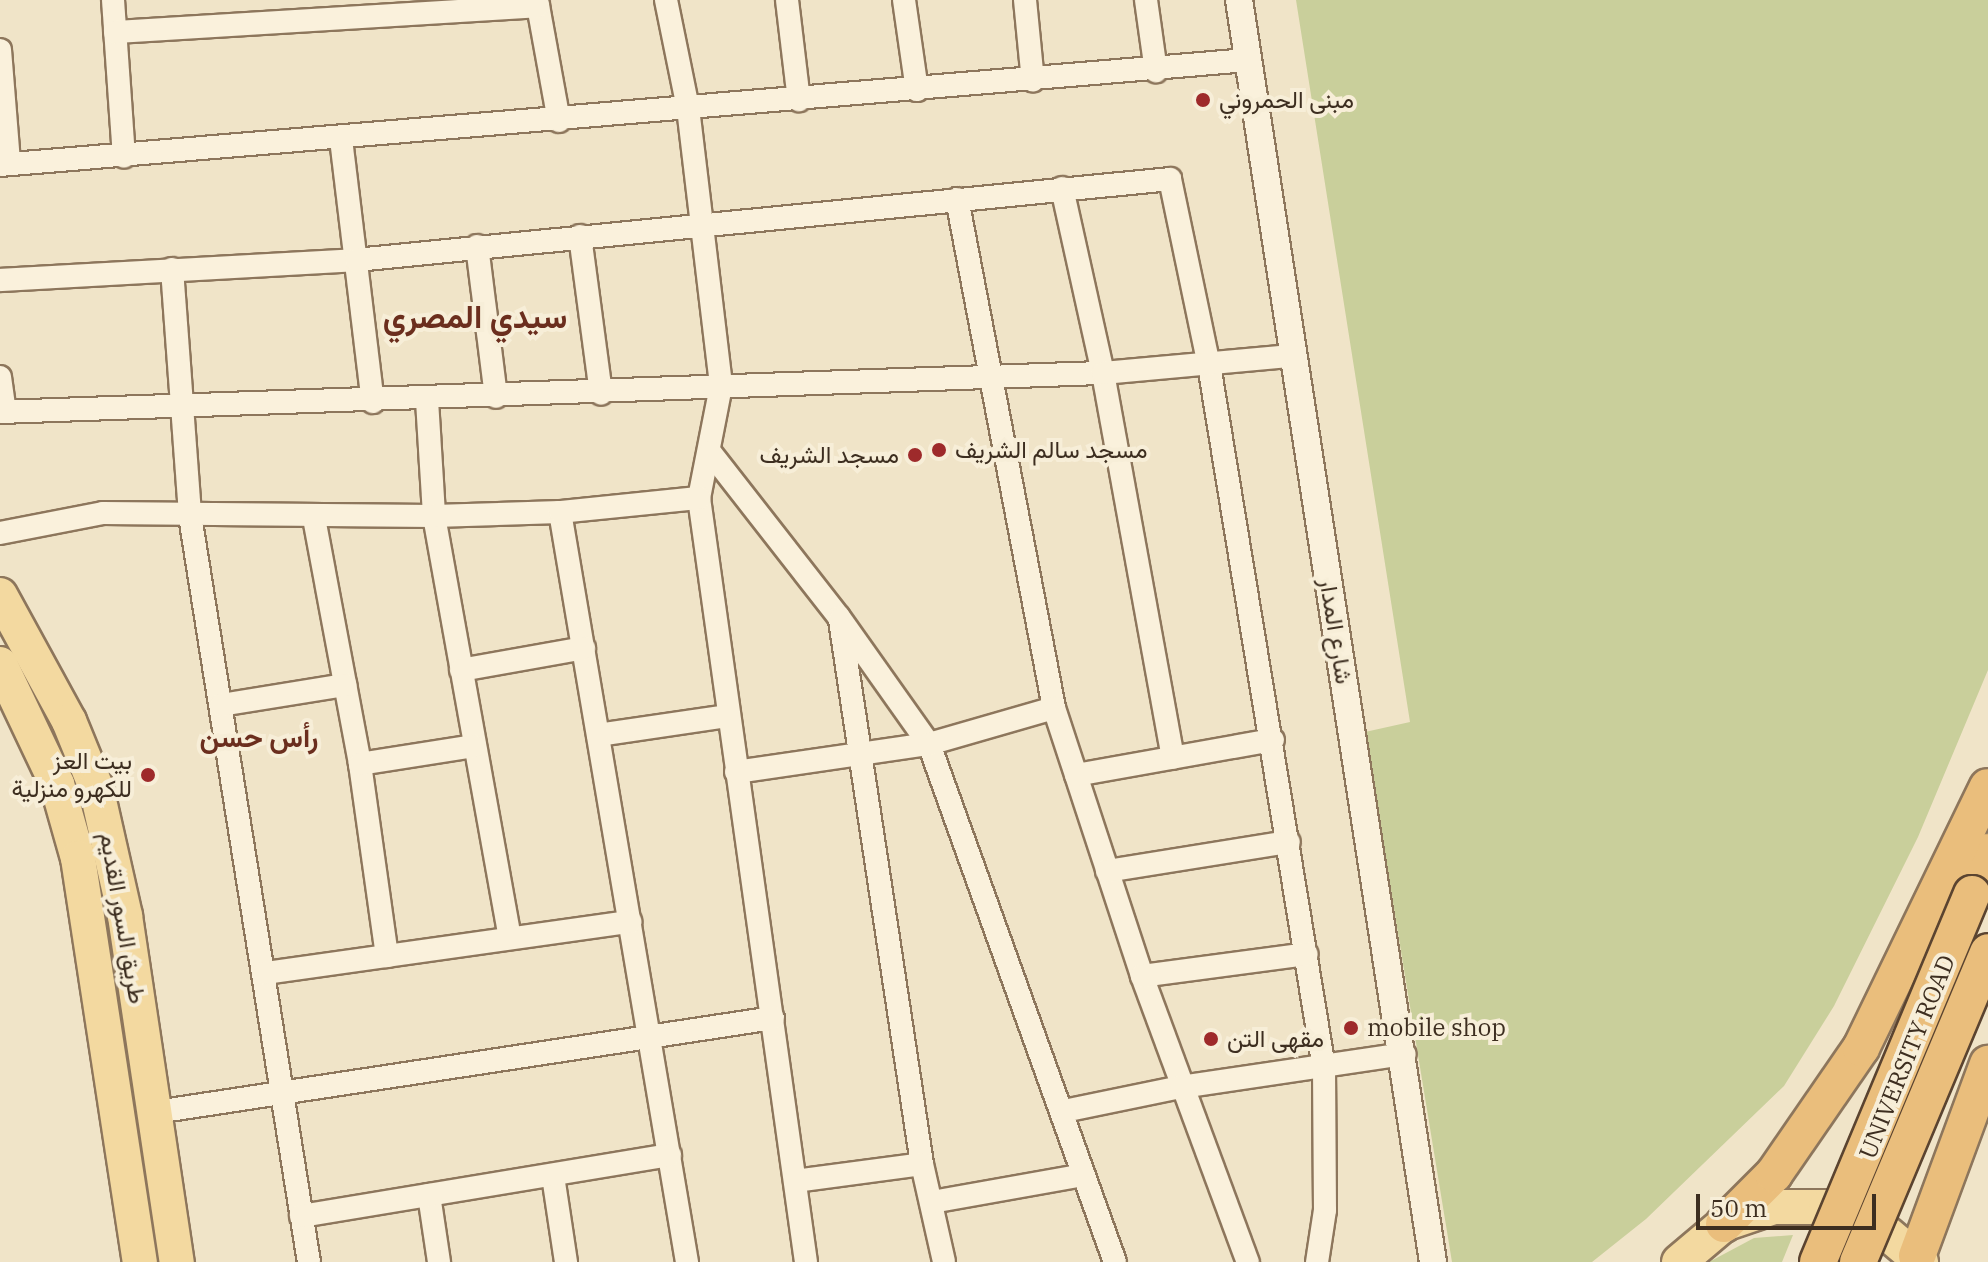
<!DOCTYPE html>
<html>
<head>
<meta charset="utf-8">
<style>
  body { margin:0 }
  #map { position:relative; width:1988px; height:1262px; overflow:hidden; background:#f0e4c8; font-family:"IBM Plex Serif",Vazirmatn,serif }
  div>[style] { position:absolute }
  .green>* { inset:0; background:#c9cf9b }
  .roads { filter:drop-shadow(2px 0 #8d765c) drop-shadow(-2px 0 #8d765c) drop-shadow(0 2px #8d765c) drop-shadow(0 -2px #8d765c) }
  .minor>* { height:22px; margin:-11px; padding:0 11px; transform-origin:11px; border-radius:11px; background:#faf1dc }
  .tertiary>* { height:26px; margin:-13px; padding:0 13px; transform-origin:13px; border-radius:13px; background:#faf1dc }
  .primary>* { height:34px; margin:-17px; padding:0 17px; transform-origin:17px; border-radius:17px; background:#f3d9a0 }
  .trunk>* { height:36px; margin:-18px; padding:0 18px; transform-origin:18px; border-radius:18px; background:#eabe7c }
  .bridges { filter:drop-shadow(2px 0 #5b4430) drop-shadow(-2px 0 #5b4430) drop-shadow(0 2px #5b4430) drop-shadow(0 -2px #5b4430) }
  .trunk-bridge>* { height:36px; margin:-18px; padding:0 18px; transform-origin:18px; border-radius:18px; background:#eabe7c }
  .dots>* { width:22px; height:22px; translate:-50% -50%; box-sizing:border-box; border:4px solid #f7eed8; border-radius:50% }
  span { translate:-50% -50%; white-space:nowrap; text-align:center; line-height:1.15; -webkit-text-stroke:8px #f7eed8; paint-order:stroke }
  .poi-label { font-size:24px; color:#3d2e20 }
  .left { translate:0 -50%; text-align:left }
  .right { translate:-100% -50%; text-align:right }
  .street-label { font-size:24px; color:#3d2e20 }
  .quarter-label { font-size:28px; color:#6b2e1e; font-weight:700 }
  .district-label { font-size:32px; color:#6b2e1e; font-weight:700 }
  .scale { position:absolute; left:1696px; top:1194px; width:180px; height:36px; box-sizing:border-box; border:4px solid #3d2e20; border-top:0; padding-left:10px; font-size:24px; line-height:28px; white-space:nowrap; color:#3d2e20; -webkit-text-stroke:6px #f7eed8; paint-order:stroke }
</style>
</head>
<body>
<div id="map">
  <div class="green">
    <i style="clip-path:polygon(1296px 0,1988px 0,1988px 670px,1918px 837px,1834px 1006px,1784px 1086px,1646px 1219px,1592px 1262px,1452px 1262px,1365px 732px,1410px 722px)"></i>
    <i style="clip-path:polygon(1793px 1235px,1782px 1262px,1709px 1262px,1754px 1238px)"></i>
  </div>
  <div class="roads">
    <div class="minor">
      <i style="left:113px;top:0;width:157px;rotate:86deg"></i>
      <i style="left:537px;top:0;width:123px;rotate:79.7deg"></i>
      <i style="left:666px;top:0;width:110px;rotate:78.5deg"></i>
      <i style="left:688px;top:108px;width:280px;rotate:83.2deg"></i>
      <i style="left:721px;top:386px;width:114px;rotate:101.1deg"></i>
      <i style="left:699px;top:498px;width:771px;rotate:82.03deg"></i>
      <i style="left:787px;top:0;width:101px;rotate:83.2deg"></i>
      <i style="left:904px;top:0;width:91px;rotate:81.8deg"></i>
      <i style="left:1025px;top:0;width:81px;rotate:84.4deg"></i>
      <i style="left:1146px;top:0;width:72px;rotate:82deg"></i>
      <i style="left:115px;top:32px;width:424px;rotate:-3.5deg"></i>
      <i style="left:0;top:50px;width:113px;rotate:85.4deg"></i>
      <i style="left:341px;top:139px;width:265px;rotate:83.1deg"></i>
      <i style="left:0;top:165px;width:1251px;rotate:-4.81deg"></i>
      <i style="left:1062px;top:188px;width:189px;rotate:77.5deg"></i>
      <i style="left:1103px;top:373px;width:391px;rotate:79.7deg"></i>
      <i style="left:957px;top:199px;width:518px;rotate:79.21deg"></i>
      <i style="left:1054px;top:708px;width:282px;rotate:71.8deg"></i>
      <i style="left:1142px;top:976px;width:305px;rotate:69.7deg"></i>
      <i style="left:580px;top:236px;width:159px;rotate:82.4deg"></i>
      <i style="left:477px;top:246px;width:152px;rotate:82.8deg"></i>
      <i style="left:172px;top:269px;width:248px;rotate:85.8deg"></i>
      <i style="left:190px;top:516px;width:755px;rotate:80.94deg"></i>
      <i style="left:0;top:280px;width:357px;rotate:-3.2deg"></i>
      <i style="left:356px;top:260px;width:818px;rotate:-5.68deg"></i>
      <i style="left:1170px;top:179px;width:190px;rotate:78.2deg"></i>
      <i style="left:1209px;top:365px;width:712px;rotate:80.71deg"></i>
      <i style="left:1324px;top:1068px;width:142px;rotate:89.6deg"></i>
      <i style="left:1325px;top:1210px;width:53px;rotate:98.7deg"></i>
      <i style="left:0;top:377px;width:35px;rotate:82deg"></i>
      <i style="left:427px;top:400px;width:116px;rotate:86.5deg"></i>
      <i style="left:434px;top:516px;width:428px;rotate:79.8deg"></i>
      <i style="left:0;top:412px;width:1104px;rotate:-2.03deg"></i>
      <i style="left:1103px;top:373px;width:189px;rotate:-5.2deg"></i>
      <i style="left:710px;top:452px;width:209px;rotate:52deg"></i>
      <i style="left:839px;top:617px;width:156px;rotate:54.7deg"></i>
      <i style="left:929px;top:744px;width:550px;rotate:70.25deg"></i>
      <i style="left:560px;top:512px;width:761px;rotate:80.39deg"></i>
      <i style="left:314px;top:518px;width:250px;rotate:79.4deg"></i>
      <i style="left:360px;top:764px;width:194px;rotate:82deg"></i>
      <i style="left:0;top:533px;width:105px;rotate:-11deg"></i>
      <i style="left:103px;top:513px;width:331px;rotate:0.5deg"></i>
      <i style="left:434px;top:516px;width:126px;rotate:-1.8deg"></i>
      <i style="left:560px;top:512px;width:140px;rotate:-5.8deg"></i>
      <i style="left:840px;top:620px;width:550px;rotate:81.43deg"></i>
      <i style="left:922px;top:1164px;width:100px;rotate:77.3deg"></i>
      <i style="left:461px;top:670px;width:125px;rotate:-10.1deg"></i>
      <i style="left:221px;top:705px;width:126px;rotate:-9.2deg"></i>
      <i style="left:598px;top:735px;width:130px;rotate:-8.4deg"></i>
      <i style="left:360px;top:764px;width:115px;rotate:-9deg"></i>
      <i style="left:736px;top:772px;width:195px;rotate:-8.3deg"></i>
      <i style="left:929px;top:744px;width:130px;rotate:-16.1deg"></i>
      <i style="left:1076px;top:775px;width:200px;rotate:-10.1deg"></i>
      <i style="left:1107px;top:871px;width:184px;rotate:-9.1deg"></i>
      <i style="left:265px;top:973px;width:369px;rotate:-8deg"></i>
      <i style="left:1142px;top:976px;width:166px;rotate:-7.6deg"></i>
      <i style="left:1064px;top:1111px;width:119px;rotate:-11.6deg"></i>
      <i style="left:1181px;top:1087px;width:226px;rotate:-8.4deg"></i>
      <i style="left:156px;top:1112px;width:624px;rotate:-8.66deg"></i>
      <i style="left:553px;top:1176px;width:87px;rotate:81.4deg"></i>
      <i style="left:795px;top:1181px;width:128px;rotate:-7.6deg"></i>
      <i style="left:429px;top:1195px;width:68px;rotate:81.5deg"></i>
      <i style="left:932px;top:1202px;width:154px;rotate:-10.1deg"></i>
      <i style="left:301px;top:1216px;width:374px;rotate:-9.4deg"></i>
    </div>
    <div class="tertiary">
      <i style="left:1239px;top:0;width:1277px;rotate:81.26deg"></i>
    </div>
    <div class="primary">
      <i style="left:0;top:595px;width:144px;rotate:61.3deg"></i>
      <i style="left:69px;top:721px;width:71px;rotate:67.8deg"></i>
      <i style="left:96px;top:787px;width:132px;rotate:77.3deg"></i>
      <i style="left:125px;top:916px;width:350px;rotate:81.5deg"></i>
      <i style="left:0;top:664px;width:133px;rotate:64.6deg"></i>
      <i style="left:57px;top:784px;width:77px;rotate:74.2deg"></i>
      <i style="left:78px;top:858px;width:409px;rotate:81.3deg"></i>
      <i style="left:1679px;top:1262px;width:59px;rotate:-40.2deg"></i>
      <i style="left:1724px;top:1224px;width:53px;rotate:-18.8deg"></i>
      <i style="left:1774px;top:1207px;width:52px"></i>
      <i style="left:1826px;top:1207px;width:53px;rotate:18.8deg"></i>
      <i style="left:1876px;top:1224px;width:59px;rotate:40.2deg"></i>
    </div>
    <div class="trunk">
      <i style="left:1972px;top:894px;width:45px;rotate:-69.1deg"></i>
      <i style="left:1724px;top:1224px;width:71px;rotate:-45deg"></i>
      <i style="left:1774px;top:1174px;width:153px;rotate:-55.4deg"></i>
      <i style="left:1861px;top:1048px;width:290px;rotate:-64.1deg"></i>
      <i style="left:1917px;top:1256px;width:205px;rotate:-69.7deg"></i>
    </div>
  </div>
  <div class="bridges">
    <div class="trunk-bridge">
      <i style="left:1818px;top:1262px;width:399px;rotate:-67.3deg"></i>
      <i style="left:1858px;top:1262px;width:336px;rotate:-67.2deg"></i>
    </div>
  </div>
  <div class="dots">
    <i style="left:1203px;top:100px;background:#9e2a2b"></i>
    <i style="left:939px;top:450px;background:#9e2a2b"></i>
    <i style="left:915px;top:455px;background:#9e2a2b"></i>
    <i style="left:148px;top:775px;background:#9e2a2b"></i>
    <i style="left:1351px;top:1028px;background:#9e2a2b"></i>
    <i style="left:1211px;top:1039px;background:#9e2a2b"></i>
  </div>
  <div class="poi-label">
    <span class="left" style="left:1219px;top:100px">مبنى الحمروني</span>
    <span class="left" style="left:955px;top:450px">مسجد سالم الشريف</span>
    <span class="right" style="left:899px;top:455px">مسجد الشريف</span>
    <span class="right" style="left:132px;top:775px">بيت العز<br>للكهرو منزلية</span>
    <span class="left" style="left:1367px;top:1028px">mobile shop</span>
    <span class="left" style="left:1227px;top:1039px">مقهى التن</span>
  </div>
  <div class="street-label">
    <span style="left:1336px;top:631px;rotate:81deg">شارع المدار</span>
    <span style="left:123px;top:918px;rotate:80deg">طريق السور القديم</span>
    <span style="left:1907px;top:1057px;rotate:-68deg">UNIVERSITY ROAD</span>
  </div>
  <div class="quarter-label">
    <span style="left:259px;top:737px">رأس حسن</span>
  </div>
  <div class="district-label">
    <span style="left:475px;top:316px">سيدي المصري</span>
  </div>
  <div class="scale">50 m</div>
</div>
</body>
</html>
